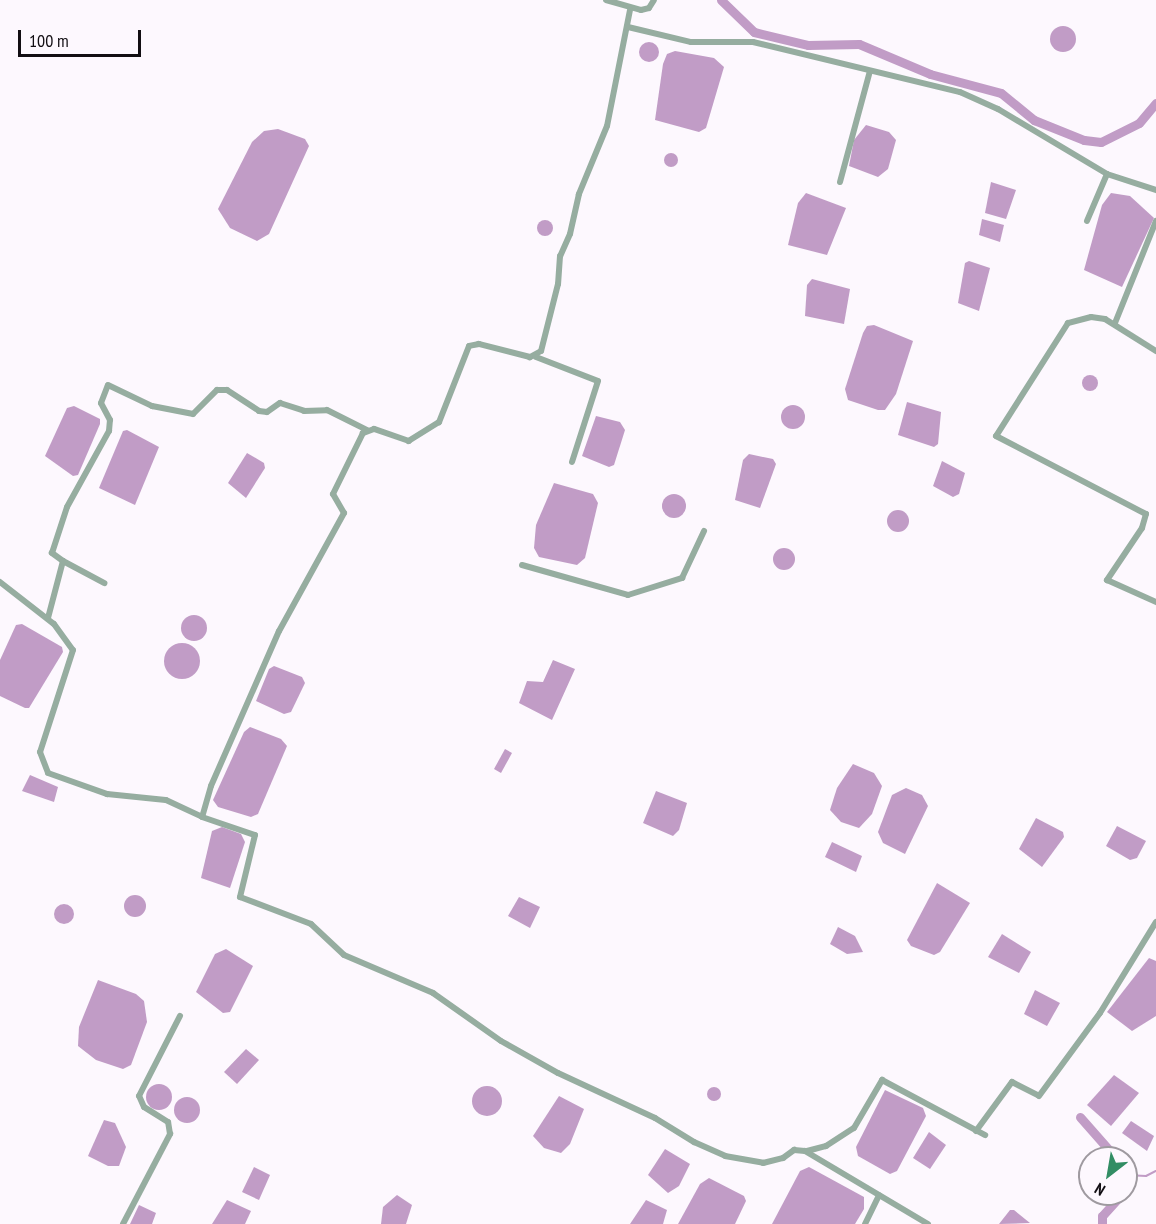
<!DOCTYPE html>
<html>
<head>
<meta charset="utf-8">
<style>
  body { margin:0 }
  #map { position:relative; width:1156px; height:1224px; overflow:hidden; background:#fdf8fe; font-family:"PT Sans Narrow",sans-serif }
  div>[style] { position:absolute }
  .water>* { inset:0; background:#c19cc6 }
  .round { border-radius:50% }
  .stream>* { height:2px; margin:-1px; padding:0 1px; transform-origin:1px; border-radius:1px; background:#c19cc6 }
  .canal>* { height:9px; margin:-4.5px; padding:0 4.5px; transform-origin:4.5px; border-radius:4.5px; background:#c19cc6 }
  .minor>* { height:6px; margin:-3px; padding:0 3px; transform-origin:3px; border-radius:3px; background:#96ada0 }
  span { translate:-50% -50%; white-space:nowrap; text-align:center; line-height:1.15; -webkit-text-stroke:6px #fdf8fe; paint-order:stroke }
  .north { position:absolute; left:1078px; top:1146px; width:60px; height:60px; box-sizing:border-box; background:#fdf8fe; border:2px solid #9f9aa0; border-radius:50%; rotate:211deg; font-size:16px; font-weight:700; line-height:24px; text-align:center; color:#120e13 }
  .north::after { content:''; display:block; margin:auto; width:21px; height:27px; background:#328d64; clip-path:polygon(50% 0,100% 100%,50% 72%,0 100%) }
  .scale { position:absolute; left:18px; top:30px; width:123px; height:27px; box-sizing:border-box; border:3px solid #120e13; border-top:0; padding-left:8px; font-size:18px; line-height:21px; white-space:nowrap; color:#120e13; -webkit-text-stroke:4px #fdf8fe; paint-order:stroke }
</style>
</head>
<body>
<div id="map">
  <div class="water">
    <i class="round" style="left:1050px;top:26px;width:26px;height:26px"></i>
    <i class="round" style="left:639px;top:42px;width:20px;height:20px"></i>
    <i style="clip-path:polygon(675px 51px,714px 58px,724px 67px,706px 128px,699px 132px,655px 120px,663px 64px,667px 54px)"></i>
    <i style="clip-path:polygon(866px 125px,889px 132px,896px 140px,888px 169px,878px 177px,849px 166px,854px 140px)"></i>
    <i style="clip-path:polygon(278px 129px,305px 139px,309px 146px,269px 234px,257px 241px,230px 228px,218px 209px,252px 142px,264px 131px)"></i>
    <i class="round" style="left:664px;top:153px;width:14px;height:14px"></i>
    <i style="clip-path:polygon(991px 182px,1016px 190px,1006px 219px,985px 213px)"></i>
    <i style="clip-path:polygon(806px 193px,846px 208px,827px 255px,788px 245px,798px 203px)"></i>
    <i style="clip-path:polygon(1111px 193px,1130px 196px,1154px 218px,1122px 287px,1084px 270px,1102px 205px)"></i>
    <i style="clip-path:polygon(982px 219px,1004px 225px,1000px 242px,979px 235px)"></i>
    <i class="round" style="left:537px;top:220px;width:16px;height:16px"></i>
    <i style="clip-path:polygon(969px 261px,990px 268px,979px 311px,958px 303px,965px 263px)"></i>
    <i style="clip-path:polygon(812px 279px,850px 289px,844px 324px,805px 316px,807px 285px)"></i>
    <i style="clip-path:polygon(874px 325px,913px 341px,896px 394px,885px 410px,878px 410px,848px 400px,845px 389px,863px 333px,867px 326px)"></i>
    <i class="round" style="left:1082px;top:375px;width:16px;height:16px"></i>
    <i style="clip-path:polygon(907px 402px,941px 412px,938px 444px,934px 447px,898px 435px)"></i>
    <i class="round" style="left:781px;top:405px;width:24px;height:24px"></i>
    <i style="clip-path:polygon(74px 406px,100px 419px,100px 424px,78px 475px,73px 476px,45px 456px,67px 408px)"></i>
    <i style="clip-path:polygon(596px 416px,620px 422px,625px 430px,614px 465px,609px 467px,582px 456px)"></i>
    <i style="clip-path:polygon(127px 430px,159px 447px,135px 505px,99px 488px,123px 431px)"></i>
    <i style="clip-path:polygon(247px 453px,264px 463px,265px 468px,246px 498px,228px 483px)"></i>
    <i style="clip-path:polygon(749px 454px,773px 459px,776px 464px,760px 508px,735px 500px,743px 460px)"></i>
    <i style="clip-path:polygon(942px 461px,965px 473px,959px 494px,953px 497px,933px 486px)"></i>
    <i style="clip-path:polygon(554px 483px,593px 494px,598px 503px,585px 558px,577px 565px,539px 557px,534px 548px,536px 525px)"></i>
    <i class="round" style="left:662px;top:494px;width:24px;height:24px"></i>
    <i class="round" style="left:887px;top:510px;width:22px;height:22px"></i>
    <i class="round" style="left:773px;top:548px;width:22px;height:22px"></i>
    <i class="round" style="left:181px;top:615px;width:26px;height:26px"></i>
    <i style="clip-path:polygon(22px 624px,62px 647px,63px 652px,29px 708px,25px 708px,0 696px,0 660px,16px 625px)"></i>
    <i class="round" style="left:164px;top:643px;width:36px;height:36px"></i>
    <i style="clip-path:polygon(553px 660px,575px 669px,552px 720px,519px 703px,527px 681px,543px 682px)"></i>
    <i style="clip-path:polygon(274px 666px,302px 677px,305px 683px,291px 712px,284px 714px,256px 701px,269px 669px)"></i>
    <i style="clip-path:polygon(250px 727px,281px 739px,287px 746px,258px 814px,251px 817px,218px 807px,213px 800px,244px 732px)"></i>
    <i style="clip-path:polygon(505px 749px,512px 753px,501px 773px,494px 769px)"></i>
    <i style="clip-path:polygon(853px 764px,874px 773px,882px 786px,872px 814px,859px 828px,841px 822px,830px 810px,837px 788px)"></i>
    <i style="clip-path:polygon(30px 775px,58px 787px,54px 802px,22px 791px)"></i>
    <i style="clip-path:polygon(906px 788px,922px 795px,928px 806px,905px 854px,883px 843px,878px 832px,892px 795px)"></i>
    <i style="clip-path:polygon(656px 791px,687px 803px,679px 830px,673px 836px,643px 823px)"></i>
    <i style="clip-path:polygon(1036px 818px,1063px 832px,1064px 837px,1042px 867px,1019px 849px)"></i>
    <i style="clip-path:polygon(1117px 826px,1146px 841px,1137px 858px,1130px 860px,1106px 846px)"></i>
    <i style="clip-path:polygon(222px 827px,241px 834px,245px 842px,230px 888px,201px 878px,212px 831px)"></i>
    <i style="clip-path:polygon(832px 842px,862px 856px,856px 872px,825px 857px)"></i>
    <i style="clip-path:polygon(937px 883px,970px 903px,940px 952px,934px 955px,911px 946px,907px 940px)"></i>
    <i class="round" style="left:124px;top:895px;width:22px;height:22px"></i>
    <i style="clip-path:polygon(519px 897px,540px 907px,530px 928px,508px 916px)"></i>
    <i class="round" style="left:54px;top:904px;width:20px;height:20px"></i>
    <i style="clip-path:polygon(838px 927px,855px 936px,863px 952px,847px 954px,830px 944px)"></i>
    <i style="clip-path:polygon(1002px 934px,1031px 952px,1019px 973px,988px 957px)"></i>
    <i style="clip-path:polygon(226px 949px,253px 966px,230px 1012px,223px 1013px,196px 992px,215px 954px)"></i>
    <i style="clip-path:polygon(1149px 958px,1156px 961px,1156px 1016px,1132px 1031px,1107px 1012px)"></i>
    <i style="clip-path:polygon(98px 980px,136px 994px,144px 1001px,147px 1022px,131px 1065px,123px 1069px,96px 1060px,78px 1046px,79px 1027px)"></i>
    <i style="clip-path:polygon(1035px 990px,1060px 1003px,1047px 1026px,1024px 1014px)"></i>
    <i style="clip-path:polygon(246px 1049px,259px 1060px,237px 1084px,224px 1072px)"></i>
    <i style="clip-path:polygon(1114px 1075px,1139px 1093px,1111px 1126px,1087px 1105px)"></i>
    <i class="round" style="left:146px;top:1084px;width:26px;height:26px"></i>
    <i class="round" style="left:472px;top:1086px;width:30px;height:30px"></i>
    <i class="round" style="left:707px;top:1087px;width:14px;height:14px"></i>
    <i style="clip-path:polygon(885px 1090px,923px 1108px,926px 1116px,897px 1171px,890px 1174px,858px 1156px,856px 1147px)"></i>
    <i style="clip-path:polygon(559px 1096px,584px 1109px,570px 1144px,561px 1153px,544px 1148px,533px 1136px)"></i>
    <i class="round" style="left:174px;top:1097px;width:26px;height:26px"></i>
    <i style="clip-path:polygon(104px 1120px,115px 1123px,126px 1147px,119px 1166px,108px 1166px,88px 1156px)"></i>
    <i style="clip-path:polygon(1131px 1121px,1154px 1136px,1147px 1151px,1122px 1133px)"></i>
    <i style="clip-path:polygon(929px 1132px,946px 1145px,930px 1169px,913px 1158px)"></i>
    <i style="clip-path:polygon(665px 1149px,690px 1164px,679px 1186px,668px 1193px,648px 1175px)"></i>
    <i style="clip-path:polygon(254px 1167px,270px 1175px,259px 1200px,242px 1192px)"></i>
    <i style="clip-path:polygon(809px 1167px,864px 1197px,864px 1209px,855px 1224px,772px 1224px,800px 1171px)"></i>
    <i style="clip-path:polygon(709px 1178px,744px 1196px,746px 1201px,735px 1224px,678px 1224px,700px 1184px)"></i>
    <i style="clip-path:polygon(397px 1195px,412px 1205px,406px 1224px,381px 1224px,383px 1207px)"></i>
    <i style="clip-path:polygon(227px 1200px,251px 1211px,245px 1224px,212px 1224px)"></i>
    <i style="clip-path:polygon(646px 1200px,667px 1210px,663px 1224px,630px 1224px)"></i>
    <i style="clip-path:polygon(139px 1205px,156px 1213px,152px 1224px,130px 1224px)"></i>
    <i style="clip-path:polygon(1010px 1210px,1014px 1210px,1030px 1223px,999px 1224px)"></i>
  </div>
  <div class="stream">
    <i style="left:1126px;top:1175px;width:20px;rotate:3deg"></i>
    <i style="left:1146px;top:1176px;width:11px;rotate:-27deg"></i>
  </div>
  <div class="canal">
    <i style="left:721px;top:0;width:46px;rotate:44.1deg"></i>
    <i style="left:754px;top:32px;width:56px;rotate:13.5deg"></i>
    <i style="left:808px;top:45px;width:51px;rotate:-1.1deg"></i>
    <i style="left:859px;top:44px;width:77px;rotate:22.9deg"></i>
    <i style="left:930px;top:74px;width:73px;rotate:15deg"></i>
    <i style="left:1001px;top:93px;width:43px;rotate:39.3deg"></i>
    <i style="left:1034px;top:120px;width:54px;rotate:21.8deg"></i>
    <i style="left:1084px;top:140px;width:17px;rotate:7deg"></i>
    <i style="left:1101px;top:142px;width:42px;rotate:-26.6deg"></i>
    <i style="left:1139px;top:123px;width:26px;rotate:-50deg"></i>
    <i style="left:1080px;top:1117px;width:55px;rotate:48.7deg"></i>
    <i style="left:1126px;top:1175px;width:8px;rotate:90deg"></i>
    <i style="left:1102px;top:1224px;width:8px;rotate:-90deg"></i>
    <i style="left:1102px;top:1216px;width:30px;rotate:-48deg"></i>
  </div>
  <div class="minor">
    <i style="left:606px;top:0;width:36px;rotate:16deg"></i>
    <i style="left:641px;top:10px;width:8px;rotate:-14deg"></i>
    <i style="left:649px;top:8px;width:9px;rotate:-58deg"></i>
    <i style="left:630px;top:10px;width:118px;rotate:101.2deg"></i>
    <i style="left:607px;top:126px;width:74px;rotate:112.4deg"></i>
    <i style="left:579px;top:194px;width:41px;rotate:102.7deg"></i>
    <i style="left:570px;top:234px;width:24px;rotate:114deg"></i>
    <i style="left:560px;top:256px;width:28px;rotate:94deg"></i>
    <i style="left:558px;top:284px;width:69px;rotate:104.2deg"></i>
    <i style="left:541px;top:351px;width:13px;rotate:151deg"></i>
    <i style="left:530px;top:357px;width:53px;rotate:-165.7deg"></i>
    <i style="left:479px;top:344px;width:10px;rotate:169deg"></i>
    <i style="left:469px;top:346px;width:82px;rotate:111.5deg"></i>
    <i style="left:439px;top:422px;width:36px;rotate:148deg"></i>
    <i style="left:409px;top:441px;width:37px;rotate:-161deg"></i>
    <i style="left:374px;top:429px;width:12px;rotate:160deg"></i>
    <i style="left:363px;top:433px;width:68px;rotate:116.2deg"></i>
    <i style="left:333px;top:494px;width:22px;rotate:60deg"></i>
    <i style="left:344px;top:513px;width:135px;rotate:118.8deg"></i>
    <i style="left:279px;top:631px;width:169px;rotate:113.7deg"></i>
    <i style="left:211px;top:786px;width:32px;rotate:106deg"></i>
    <i style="left:202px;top:817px;width:56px;rotate:18.8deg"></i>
    <i style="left:255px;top:835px;width:64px;rotate:103.6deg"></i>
    <i style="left:240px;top:897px;width:76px;rotate:20.8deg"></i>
    <i style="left:311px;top:924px;width:45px;rotate:43.2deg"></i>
    <i style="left:344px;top:955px;width:97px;rotate:23.1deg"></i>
    <i style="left:433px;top:993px;width:83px;rotate:35.2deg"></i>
    <i style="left:501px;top:1041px;width:65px;rotate:29.3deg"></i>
    <i style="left:558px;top:1073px;width:107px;rotate:24.9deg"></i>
    <i style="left:655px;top:1118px;width:46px;rotate:31.6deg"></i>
    <i style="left:694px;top:1142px;width:34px;rotate:24deg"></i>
    <i style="left:725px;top:1156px;width:39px;rotate:10deg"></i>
    <i style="left:763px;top:1163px;width:21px;rotate:-14deg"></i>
    <i style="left:783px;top:1158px;width:14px;rotate:-36deg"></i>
    <i style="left:794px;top:1150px;width:11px;rotate:5deg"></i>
    <i style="left:805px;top:1151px;width:143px;rotate:30.7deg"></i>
    <i style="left:628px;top:27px;width:65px;rotate:13.4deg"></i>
    <i style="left:691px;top:42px;width:62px"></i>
    <i style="left:753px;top:42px;width:213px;rotate:13.6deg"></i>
    <i style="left:960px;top:92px;width:42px;rotate:24.1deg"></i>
    <i style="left:998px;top:109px;width:127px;rotate:30.8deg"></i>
    <i style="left:1107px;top:174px;width:51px;rotate:113.1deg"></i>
    <i style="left:1107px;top:174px;width:52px;rotate:18.1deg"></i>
    <i style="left:840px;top:182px;width:115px;rotate:-74.9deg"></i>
    <i style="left:1115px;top:323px;width:110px;rotate:-68.1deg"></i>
    <i style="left:1156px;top:351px;width:60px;rotate:-147.9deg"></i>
    <i style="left:1105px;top:319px;width:14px;rotate:-172deg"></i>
    <i style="left:1091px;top:317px;width:24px;rotate:165deg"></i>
    <i style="left:1068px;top:323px;width:134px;rotate:122.5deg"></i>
    <i style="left:996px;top:436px;width:169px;rotate:27.5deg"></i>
    <i style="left:1146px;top:514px;width:15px;rotate:106deg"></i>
    <i style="left:1142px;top:528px;width:63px;rotate:123.9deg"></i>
    <i style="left:1107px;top:580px;width:54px;rotate:24.2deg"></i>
    <i style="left:536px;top:357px;width:66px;rotate:21.2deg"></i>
    <i style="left:598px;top:381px;width:85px;rotate:107.8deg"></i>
    <i style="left:63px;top:561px;width:47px;rotate:28.2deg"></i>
    <i style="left:522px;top:565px;width:110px;rotate:15.8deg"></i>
    <i style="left:628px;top:595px;width:57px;rotate:-17.5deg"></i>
    <i style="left:682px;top:578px;width:52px;rotate:-64.9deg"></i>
    <i style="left:0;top:582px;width:68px;rotate:37.9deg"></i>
    <i style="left:54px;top:624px;width:32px;rotate:54deg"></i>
    <i style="left:73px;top:650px;width:107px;rotate:107.9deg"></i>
    <i style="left:40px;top:752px;width:22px;rotate:69deg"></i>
    <i style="left:48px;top:773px;width:63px;rotate:19.6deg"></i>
    <i style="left:107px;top:794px;width:59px;rotate:5.8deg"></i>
    <i style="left:166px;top:800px;width:40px;rotate:25deg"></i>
    <i style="left:48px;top:618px;width:59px;rotate:-75.3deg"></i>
    <i style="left:63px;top:561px;width:14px;rotate:-144deg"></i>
    <i style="left:52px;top:553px;width:48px;rotate:-71.9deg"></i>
    <i style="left:67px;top:507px;width:87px;rotate:-61.1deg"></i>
    <i style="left:109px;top:431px;width:11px;rotate:-85deg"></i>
    <i style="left:110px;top:420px;width:19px;rotate:-118deg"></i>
    <i style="left:101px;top:403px;width:19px;rotate:-69deg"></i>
    <i style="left:108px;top:385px;width:49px;rotate:25.5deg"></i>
    <i style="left:152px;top:406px;width:42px;rotate:11deg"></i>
    <i style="left:193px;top:414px;width:34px;rotate:-45deg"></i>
    <i style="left:217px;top:390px;width:10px"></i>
    <i style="left:227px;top:390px;width:38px;rotate:33deg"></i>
    <i style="left:259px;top:411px;width:8px;rotate:7deg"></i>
    <i style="left:267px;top:412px;width:16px;rotate:-35deg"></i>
    <i style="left:280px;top:403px;width:25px;rotate:18deg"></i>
    <i style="left:304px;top:411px;width:23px;rotate:-2deg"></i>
    <i style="left:327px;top:410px;width:45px;rotate:26.6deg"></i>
    <i style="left:976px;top:1131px;width:61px;rotate:-53.7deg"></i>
    <i style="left:1012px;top:1082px;width:30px;rotate:27deg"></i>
    <i style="left:1039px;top:1096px;width:103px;rotate:-53.7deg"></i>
    <i style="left:1100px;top:1013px;width:107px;rotate:-58.4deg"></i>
    <i style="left:807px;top:1151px;width:20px;rotate:-15deg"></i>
    <i style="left:826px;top:1146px;width:33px;rotate:-33deg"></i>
    <i style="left:854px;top:1128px;width:56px;rotate:-59.7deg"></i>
    <i style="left:882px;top:1080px;width:117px;rotate:28.1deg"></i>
    <i style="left:123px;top:1224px;width:102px;rotate:-62.4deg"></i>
    <i style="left:170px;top:1134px;width:12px;rotate:-99deg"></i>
    <i style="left:168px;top:1122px;width:28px;rotate:-148deg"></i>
    <i style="left:144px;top:1107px;width:12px;rotate:-114deg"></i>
    <i style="left:139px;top:1096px;width:90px;rotate:-62.9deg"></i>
    <i style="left:865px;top:1224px;width:32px;rotate:-64deg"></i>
  </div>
  <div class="north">N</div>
  <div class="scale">100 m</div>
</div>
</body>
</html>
